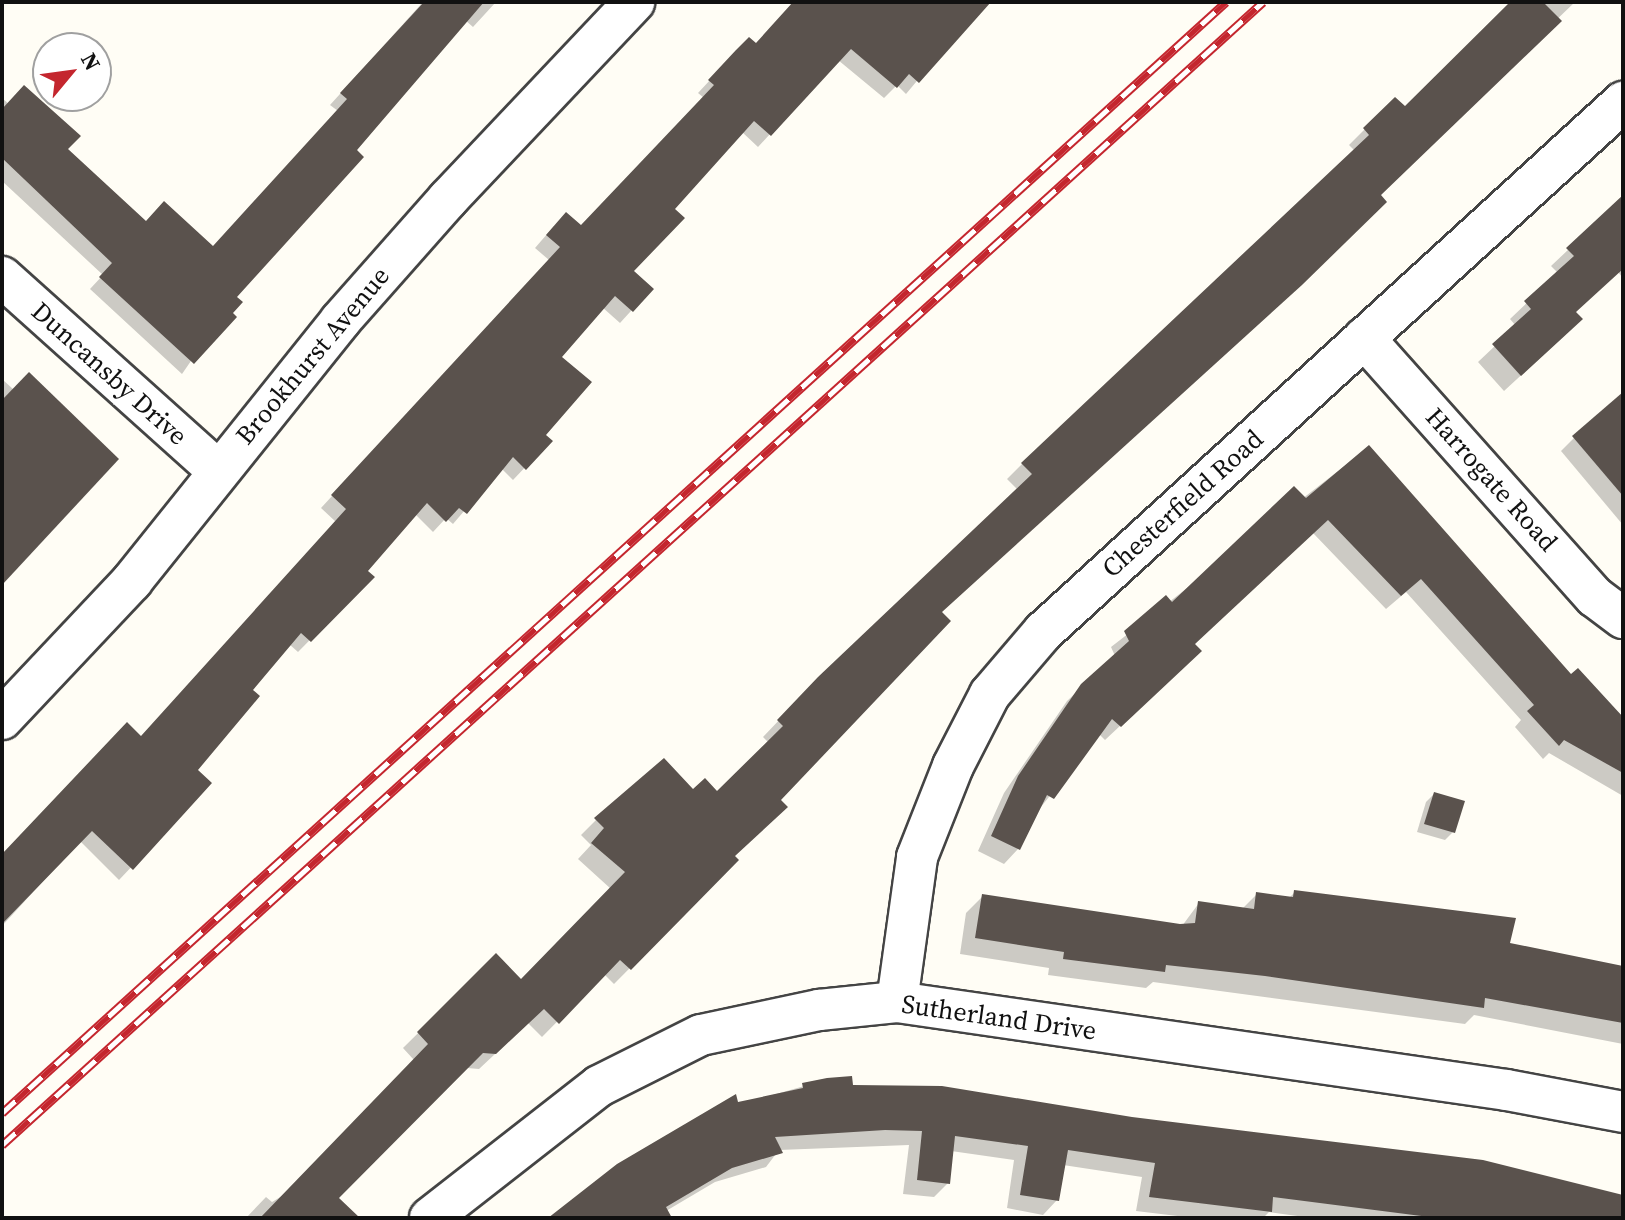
<!DOCTYPE html>
<html>
<head>
<meta charset="utf-8">
<style>
  body { margin:0 }
  #map { position:relative; width:1625px; height:1220px; overflow:hidden; background:#fffdf5; font-family:"Source Serif 4",serif }
  div>[style] { position:absolute }
  .shadow>* { inset:0; background:#0003 }
  .building>* { inset:0; background:#5a524d }
  .roads { filter:drop-shadow(2px 0 #444) drop-shadow(-2px 0 #444) drop-shadow(0 2px #444) drop-shadow(0 -2px #444) }
  .minor>* { height:40px; margin:-20px; padding:0 20px; transform-origin:20px; border-radius:20px; background:#fff }
  .rail>* { height:9px; margin-top:-4.5px; transform-origin:0; background:repeating-linear-gradient(90deg,#fff 0 18px,#c4262e 0 36px); box-sizing:border-box; border-block:2px solid #c4262e }
  span { translate:-50% -50%; white-space:nowrap; text-align:center; line-height:1.15; -webkit-text-stroke:8px #fff; paint-order:stroke }
  .street-label { font-size:26px; color:#111 }
  .frame { position:absolute; inset:0; border:4px solid #111; pointer-events:none }
  .north { position:absolute; left:32px; top:32px; width:80px; height:80px; box-sizing:border-box; background:#fff; border:2px solid #a0a0a0; border-radius:50%; rotate:61deg; font-size:22px; font-weight:700; line-height:32px; text-align:center; color:#111 }
  .north::after { content:''; display:block; margin:auto; width:28px; height:36px; background:#c4262e; clip-path:polygon(50% 0,100% 100%,50% 72%,0 100%) }
</style>
</head>
<body>
<div id="map">
  <div class="shadow">
    <i style="clip-path:polygon(423px 2px,496px 2px,473px 27px,465px 20px,235px 297px,182px 374px,90px 289px,103px 275px,2px 181px,2px 98px,145px 224px,213px 248px,338px 111px,330px 105px)"></i>
    <i style="clip-path:polygon(837px 2px,983px 2px,906px 94px,897px 85px,884px 98px,838px 60px,758px 147px,742px 132px,672px 209px,631px 271px,651px 289px,620px 323px,602px 307px,559px 357px,543px 435px,550px 441px,513px 480px,501px 468px,453px 524px,446px 518px,433px 532px,415px 514px,366px 571px,372px 577px,298px 652px,289px 644px,251px 690px,195px 770px,210px 784px,119px 880px,80px 841px,2px 926px,2px 857px,141px 738px,336px 522px,321px 508px,549px 260px,535px 248px,554px 226px,580px 227px,704px 98px,698px 93px,724px 65px)"></i>
    <i style="clip-path:polygon(1513px 2px,1575px 2px,940px 613px,778px 800px,733px 857px,737px 860px,614px 984px,604px 974px,542px 1037px,528px 1023px,479px 1069px,467px 1068px,315px 1218px,246px 1218px,266px 1197px,272px 1202px,282px 1196px,414px 1060px,403px 1048px,496px 956px,521px 981px,611px 889px,578px 859px,591px 845px,581px 835px,596px 820px,664px 760px,693px 792px,717px 794px,769px 743px,763px 737px,803px 695px,1018px 490px,1007px 479px,1022px 464px,1355px 151px,1349px 145px,1395px 99px,1405px 109px)"></i>
    <i style="clip-path:polygon(1623px 198px,1623px 278px,1618px 272px,1574px 312px,1564px 336px,1504px 391px,1478px 362px,1516px 326px,1510px 319px,1558px 273px,1551px 266px)"></i>
    <i style="clip-path:polygon(2px 379px,14px 390px,2px 583px)"></i>
    <i style="clip-path:polygon(1623px 424px,1623px 525px,1561px 451px,1574px 438px)"></i>
    <i style="clip-path:polygon(1369px 447px,1582px 690px,1623px 716px,1623px 796px,1549px 753px,1543px 759px,1515px 727px,1521px 720px,1406px 592px,1386px 609px,1313px 533px,1192px 644px,1185px 665px,1105px 740px,1099px 734px,1037px 812px,1018px 849px,1004px 864px,978px 851px,1004px 793px,1067px 701px,1115px 656px,1111px 647px)"></i>
    <i style="clip-path:polygon(1434px 794px,1453px 832px,1445px 840px,1417px 832px,1426px 802px)"></i>
    <i style="clip-path:polygon(1295px 892px,1513px 920px,1508px 944px,1623px 968px,1623px 1044px,1474px 1015px,1465px 1024px,1153px 982px,1146px 988px,1048px 975px,1049px 968px,960px 954px,966px 913px,983px 896px,1182px 926px,1199px 903px,1242px 909px,1257px 894px,1289px 898px)"></i>
    <i style="clip-path:polygon(829px 1079px,851px 1087px,1483px 1162px,1623px 1197px,1623px 1218px,1312px 1218px,1269px 1212px,1263px 1218px,1194px 1218px,1136px 1211px,1142px 1177px,1063px 1165px,1057px 1200px,1043px 1215px,1007px 1208px,1014px 1160px,951px 1151px,948px 1183px,934px 1197px,903px 1194px,909px 1145px,779px 1150px,766px 1167px,715px 1182px,666px 1211px,670px 1218px,553px 1218px,737px 1105px)"></i>
  </div>
  <div class="building">
    <i style="clip-path:polygon(424px 2px,484px 2px,357px 150px,364px 157px,237px 297px,243px 302px,233px 313px,237px 317px,194px 364px,99px 277px,112px 263px,2px 158px,2px 109px,24px 85px,81px 136px,68px 149px,146px 221px,164px 201px,213px 246px,347px 99px,340px 93px)"></i>
    <i style="clip-path:polygon(793px 2px,991px 2px,919px 83px,909px 74px,897px 88px,851px 49px,771px 136px,754px 121px,675px 209px,685px 218px,634px 271px,654px 289px,633px 312px,615px 296px,562px 357px,592px 382px,546px 435px,553px 441px,526px 470px,513px 457px,467px 514px,459px 508px,446px 522px,427px 503px,368px 571px,375px 577px,311px 642px,301px 633px,253px 690px,260px 696px,198px 770px,212px 783px,133px 870px,92px 831px,2px 924px,2px 854px,127px 722px,141px 736px,346px 509px,331px 495px,560px 247px,546px 235px,566px 212px,581px 225px,714px 85px,708px 80px,736px 50px,749px 37px,756px 43px)"></i>
    <i style="clip-path:polygon(1510px 2px,1543px 2px,1562px 21px,1381px 195px,1387px 202px,1302px 285px,942px 612px,951px 621px,781px 800px,788px 807px,735px 856px,739px 860px,631px 970px,620px 960px,559px 1024px,544px 1009px,496px 1054px,483px 1053px,339px 1198px,360px 1218px,260px 1218px,428px 1044px,417px 1032px,496px 953px,521px 979px,625px 872px,591px 843px,604px 828px,594px 818px,664px 758px,693px 789px,705px 778px,717px 791px,783px 726px,777px 720px,818px 677px,1032px 474px,1021px 463px,1369px 135px,1363px 128px,1395px 97px,1405px 106px)"></i>
    <i style="clip-path:polygon(1623px 195px,1623px 269px,1576px 312px,1583px 319px,1521px 376px,1492px 344px,1531px 309px,1524px 301px,1574px 256px,1566px 248px)"></i>
    <i style="clip-path:polygon(29px 372px,119px 459px,2px 585px,2px 400px)"></i>
    <i style="clip-path:polygon(1623px 392px,1623px 496px,1572px 436px)"></i>
    <i style="clip-path:polygon(1369px 445px,1571px 674px,1578px 668px,1623px 717px,1623px 773px,1564px 740px,1559px 746px,1527px 711px,1534px 705px,1421px 579px,1401px 596px,1328px 520px,1195px 644px,1202px 651px,1121px 727px,1112px 719px,1054px 799px,1047px 795px,1020px 850px,991px 836px,1018px 776px,1081px 684px,1129px 641px,1124px 631px,1166px 595px,1172px 602px,1294px 486px,1306px 498px)"></i>
    <i style="clip-path:polygon(1434px 792px,1465px 801px,1455px 833px,1424px 824px)"></i>
    <i style="clip-path:polygon(1294px 890px,1516px 918px,1510px 943px,1623px 966px,1623px 1023px,1485px 998px,1484px 1008px,1265px 976px,1166px 965px,1165px 972px,1063px 959px,1064px 952px,975px 938px,982px 894px,1180px 924px,1195px 923px,1198px 901px,1254px 909px,1256px 892px,1293px 897px)"></i>
    <i style="clip-path:polygon(852px 1076px,853px 1085px,942px 1086px,1132px 1117px,1483px 1160px,1623px 1195px,1623px 1218px,1437px 1218px,1273px 1197px,1272px 1212px,1149px 1197px,1155px 1163px,1068px 1150px,1059px 1201px,1020px 1195px,1028px 1146px,955px 1136px,950px 1184px,917px 1180px,922px 1131px,885px 1130px,775px 1137px,783px 1153px,732px 1168px,666px 1207px,672px 1218px,548px 1218px,617px 1164px,736px 1094px,738px 1102px,803px 1088px,802px 1083px,827px 1078px)"></i>
  </div>
  <div class="roads">
    <div class="minor">
      <i style="left:2px;top:277px;width:289px;rotate:41.9deg"></i>
      <i style="left:1364px;top:338px;width:347px;rotate:48.3deg"></i>
      <i style="left:1595px;top:597px;width:35px;rotate:37deg"></i>
      <i style="left:2px;top:719px;width:190px;rotate:-46.7deg"></i>
      <i style="left:132px;top:581px;width:333px;rotate:-51.3deg"></i>
      <i style="left:340px;top:321px;width:163px;rotate:-48.5deg"></i>
      <i style="left:448px;top:199px;width:271px;rotate:-46.6deg"></i>
      <i style="left:897px;top:1002px;width:146px;rotate:-82.1deg"></i>
      <i style="left:917px;top:857px;width:98px;rotate:-68.4deg"></i>
      <i style="left:953px;top:766px;width:81px;rotate:-62.8deg"></i>
      <i style="left:990px;top:694px;width:82px;rotate:-49.5deg"></i>
      <i style="left:1043px;top:632px;width:786px;rotate:-42.42deg"></i>
      <i style="left:430px;top:1218px;width:214px;rotate:-38deg"></i>
      <i style="left:599px;top:1086px;width:114px;rotate:-26.6deg"></i>
      <i style="left:701px;top:1035px;width:121px;rotate:-12deg"></i>
      <i style="left:819px;top:1010px;width:78px;rotate:-5.9deg"></i>
      <i style="left:897px;top:1002px;width:616px;rotate:8.21deg"></i>
      <i style="left:1507px;top:1090px;width:118px;rotate:10.7deg"></i>
    </div>
  </div>
  <div class="rail">
    <i style="left:2px;top:1113px;width:1653px;rotate:-42.23deg"></i>
    <i style="left:2px;top:1145px;width:1702px;rotate:-42.19deg"></i>
  </div>
  <div class="street-label">
    <span style="left:313px;top:356px;rotate:-50deg">Brookhurst Avenue</span>
    <span style="left:109px;top:374px;rotate:42deg">Duncansby Drive</span>
    <span style="left:1491px;top:480px;rotate:48deg">Harrogate Road</span>
    <span style="left:1183px;top:504px;rotate:-42deg">Chesterfield Road</span>
    <span style="left:999px;top:1018px;rotate:8deg">Sutherland Drive</span>
  </div>
  <div class="frame"></div>
  <div class="north">N</div>
</div>
</body>
</html>
